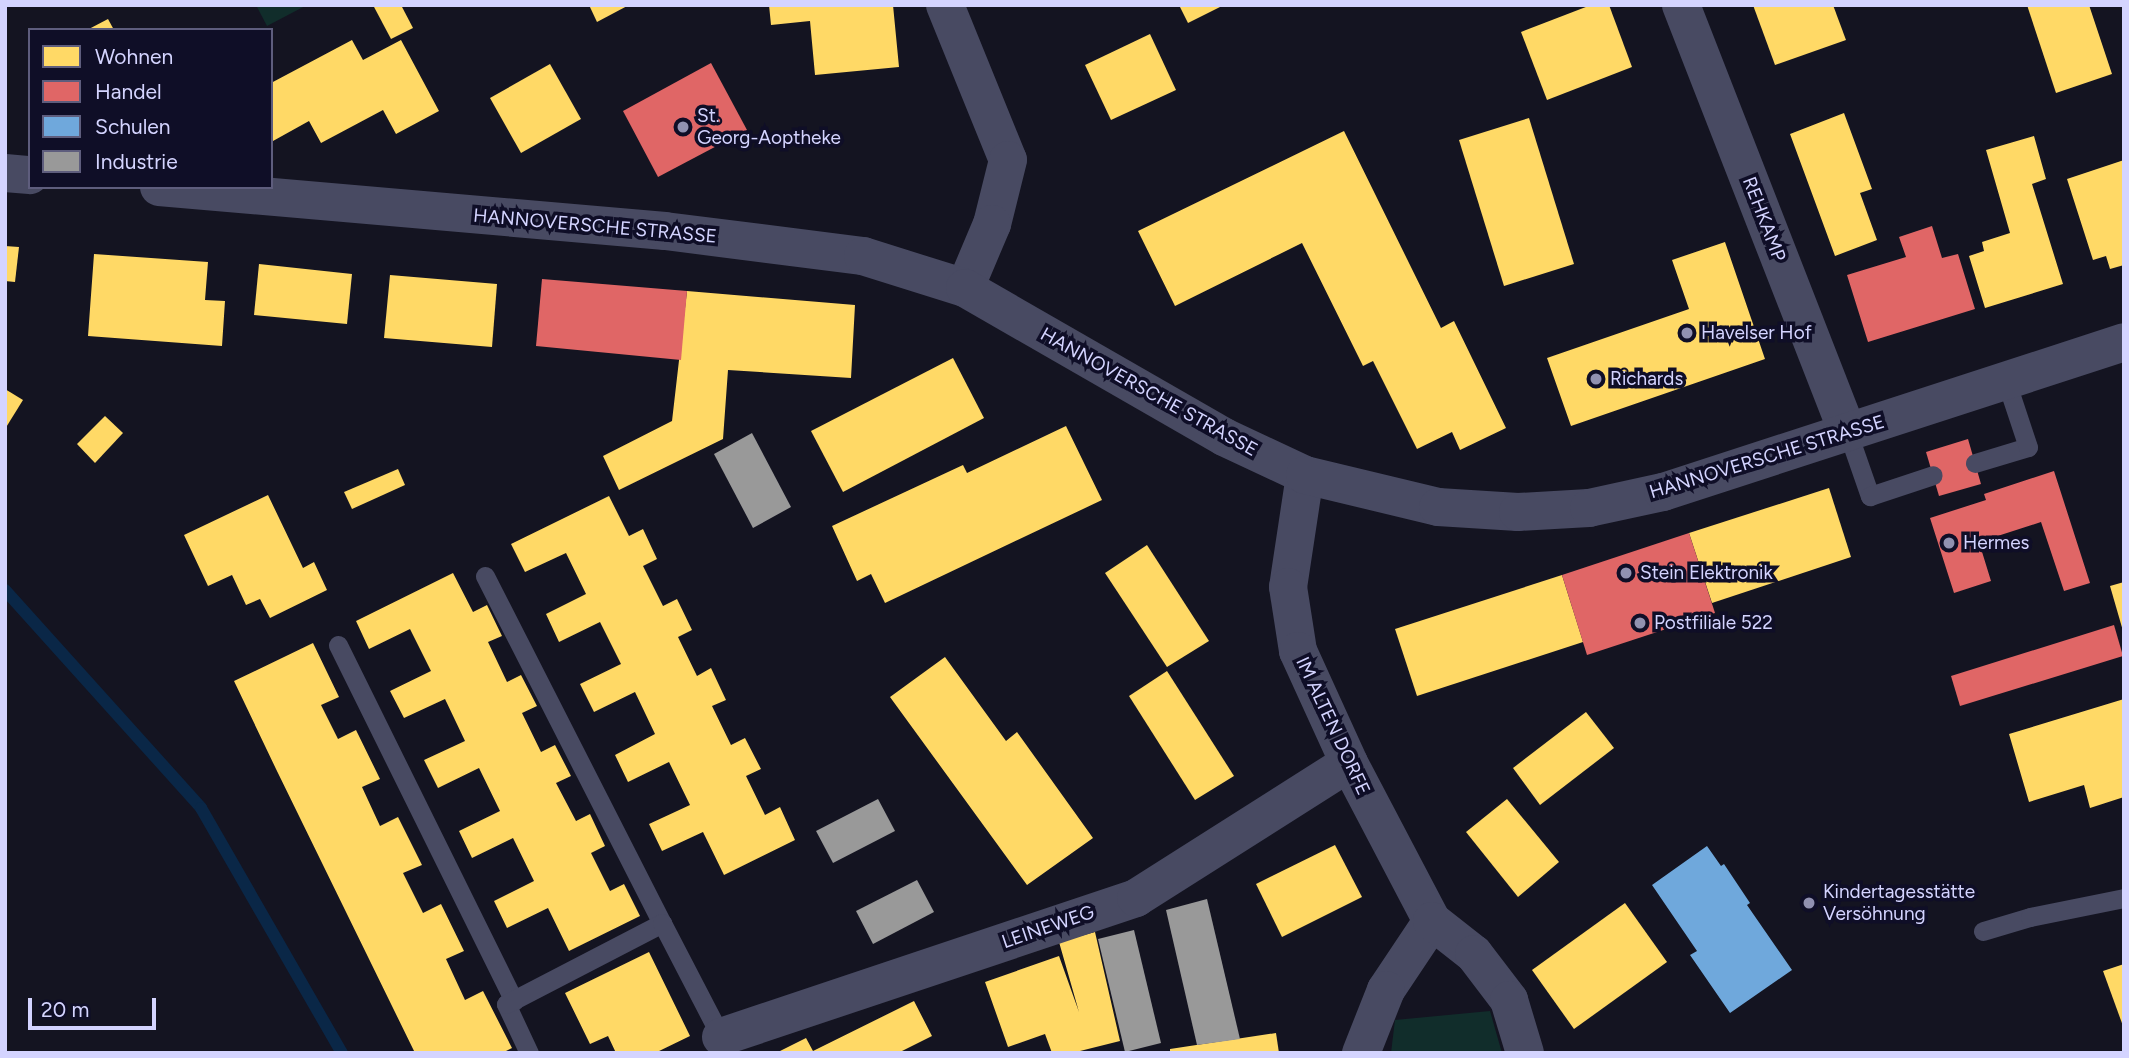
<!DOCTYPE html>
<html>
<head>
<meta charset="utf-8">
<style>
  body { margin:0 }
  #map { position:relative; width:2129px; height:1058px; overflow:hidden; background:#141421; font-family:Figtree,sans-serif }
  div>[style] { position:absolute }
  .green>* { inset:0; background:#112d2b }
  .homes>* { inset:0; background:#ffd966 }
  .shops>* { inset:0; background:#e06666 }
  .schools>* { inset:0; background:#6fa8dc }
  .industry>* { inset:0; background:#999 }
  .stream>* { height:12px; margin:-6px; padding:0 6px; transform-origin:6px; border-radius:6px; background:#0a2747 }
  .service>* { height:19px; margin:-9.5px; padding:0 9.5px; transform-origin:9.5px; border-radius:9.5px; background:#484a62 }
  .minor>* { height:38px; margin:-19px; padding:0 19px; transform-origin:19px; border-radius:19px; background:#484a62 }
  .tertiary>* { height:38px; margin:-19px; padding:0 19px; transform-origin:19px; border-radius:19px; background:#484a62 }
  .dots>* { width:19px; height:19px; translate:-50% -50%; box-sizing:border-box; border:4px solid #0f0e27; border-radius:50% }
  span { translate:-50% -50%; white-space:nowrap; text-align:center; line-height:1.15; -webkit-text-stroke:7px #0f0e27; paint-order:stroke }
  .poi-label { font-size:19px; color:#d4d4ff }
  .left { translate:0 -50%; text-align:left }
  .street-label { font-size:19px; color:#d4d4ff }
  .frame { position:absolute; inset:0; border:7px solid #d4d4ff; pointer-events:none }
  .legend { position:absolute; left:28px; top:28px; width:245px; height:161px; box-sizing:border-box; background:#0f0e27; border:2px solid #5e5d7d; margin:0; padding:9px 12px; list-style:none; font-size:21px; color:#d4d4ff }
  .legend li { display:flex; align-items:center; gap:14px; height:35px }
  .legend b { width:35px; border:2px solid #5e5d7d }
  .scale { position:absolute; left:28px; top:998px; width:128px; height:32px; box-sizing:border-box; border:4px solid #d4d4ff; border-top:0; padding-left:9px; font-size:21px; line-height:24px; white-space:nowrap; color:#d4d4ff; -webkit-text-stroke:5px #0f0e27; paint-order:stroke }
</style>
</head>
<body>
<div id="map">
  <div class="green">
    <i style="clip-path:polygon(256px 5px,307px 5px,267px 26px)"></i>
    <i style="clip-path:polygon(1490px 1011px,1502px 1053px,1391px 1053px,1395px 1020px)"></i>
  </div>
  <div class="homes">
    <i style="clip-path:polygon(373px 5px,401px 5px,413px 28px,391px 39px)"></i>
    <i style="clip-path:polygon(589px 5px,629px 5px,597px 22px)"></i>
    <i style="clip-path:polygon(769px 5px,893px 5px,899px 67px,815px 75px,810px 21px,771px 25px)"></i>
    <i style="clip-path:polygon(1179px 5px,1224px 5px,1188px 23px)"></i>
    <i style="clip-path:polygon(1591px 5px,1609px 5px,1632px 67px,1547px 100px,1521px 32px)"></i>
    <i style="clip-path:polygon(1753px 5px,1833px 5px,1846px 40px,1775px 65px)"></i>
    <i style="clip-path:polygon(2027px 5px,2089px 5px,2112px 74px,2056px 93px)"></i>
    <i style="clip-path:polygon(108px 19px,114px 30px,87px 30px)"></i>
    <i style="clip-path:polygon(1150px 34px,1176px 90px,1111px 120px,1085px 65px)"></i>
    <i style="clip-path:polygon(352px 40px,363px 60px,401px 40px,439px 111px,396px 134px,383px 110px,321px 143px,309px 121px,273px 141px,271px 83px)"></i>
    <i style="clip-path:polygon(550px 64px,581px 119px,521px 153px,490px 98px)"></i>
    <i style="clip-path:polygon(1844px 113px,1872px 189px,1860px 193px,1877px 240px,1835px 256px,1790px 134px)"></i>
    <i style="clip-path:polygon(1529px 118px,1574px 264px,1504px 286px,1459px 140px)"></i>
    <i style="clip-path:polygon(1344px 131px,1441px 328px,1454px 321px,1506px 428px,1460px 450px,1452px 432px,1417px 449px,1373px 361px,1363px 366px,1302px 243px,1175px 306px,1138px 231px)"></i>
    <i style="clip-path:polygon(2034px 136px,2046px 179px,2032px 184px,2063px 284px,1985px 308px,1969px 256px,1984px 251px,1982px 242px,2010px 233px,1986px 150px)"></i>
    <i style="clip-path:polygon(2124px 160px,2124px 265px,2110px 269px,2106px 256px,2093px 260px,2067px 179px)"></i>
    <i style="clip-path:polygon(1725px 242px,1765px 359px,1571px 426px,1547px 358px,1689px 309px,1672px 260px)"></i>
    <i style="clip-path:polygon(5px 246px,19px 247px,15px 282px,5px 281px)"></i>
    <i style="clip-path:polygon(94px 254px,208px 262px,205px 300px,225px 301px,222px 346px,88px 336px)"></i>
    <i style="clip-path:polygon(259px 264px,352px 274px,347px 324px,254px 315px)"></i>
    <i style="clip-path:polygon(390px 275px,497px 284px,492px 347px,384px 338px)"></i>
    <i style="clip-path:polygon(687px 291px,855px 305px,851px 378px,728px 370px,723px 439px,619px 490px,603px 456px,672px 421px)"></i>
    <i style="clip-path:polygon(953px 358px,984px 418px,843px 492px,811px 431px)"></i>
    <i style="clip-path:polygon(5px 389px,23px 400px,5px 429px)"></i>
    <i style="clip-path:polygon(105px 416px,123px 433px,95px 463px,77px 444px)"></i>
    <i style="clip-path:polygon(1066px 426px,1102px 500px,885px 603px,871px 574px,857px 581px,832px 526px,963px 465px,967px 473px)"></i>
    <i style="clip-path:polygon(398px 469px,405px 485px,352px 509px,344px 492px)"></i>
    <i style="clip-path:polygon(1829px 488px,1851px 557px,1712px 603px,1689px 533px)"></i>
    <i style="clip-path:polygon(268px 495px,303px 568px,314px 562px,327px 590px,270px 618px,260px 599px,246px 605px,232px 575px,208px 586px,184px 535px)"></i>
    <i style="clip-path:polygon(609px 496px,629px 536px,643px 529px,657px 559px,643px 566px,663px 606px,677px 599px,692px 630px,678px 637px,697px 676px,711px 668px,726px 700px,712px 706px,731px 745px,745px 738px,761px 769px,746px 776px,765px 815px,780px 807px,795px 840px,724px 875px,703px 832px,662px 851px,649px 824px,690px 805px,669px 762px,628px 782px,615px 755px,655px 734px,635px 692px,594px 712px,580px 684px,621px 664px,600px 622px,559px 642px,546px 614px,586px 594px,566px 553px,525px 572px,511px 544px)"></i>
    <i style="clip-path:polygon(1147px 545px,1209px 641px,1167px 667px,1105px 573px)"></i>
    <i style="clip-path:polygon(453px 573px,473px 612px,487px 605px,502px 636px,488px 642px,507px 682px,521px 675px,537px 706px,522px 713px,541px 752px,555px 745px,571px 776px,556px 783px,576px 821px,590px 814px,605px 846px,591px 853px,610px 891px,624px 884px,640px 916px,569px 951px,548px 908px,507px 928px,494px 901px,534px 881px,513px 838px,472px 858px,459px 831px,500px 811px,479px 768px,438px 788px,424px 760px,465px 741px,445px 699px,404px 718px,390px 691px,431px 671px,410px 629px,369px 649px,356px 621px)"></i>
    <i style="clip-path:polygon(1562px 575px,1583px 642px,1417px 696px,1395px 629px)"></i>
    <i style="clip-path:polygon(2124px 582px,2124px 631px,2123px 631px,2110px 586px)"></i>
    <i style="clip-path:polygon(313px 643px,339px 697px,321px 705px,338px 739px,356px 730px,380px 779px,362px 787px,380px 826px,398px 817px,422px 865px,403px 873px,423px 913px,441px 904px,464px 951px,446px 959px,465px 1000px,483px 991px,512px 1048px,502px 1053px,415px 1053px,276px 769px,234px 681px)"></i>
    <i style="clip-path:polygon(945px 657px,1006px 741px,1017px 732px,1093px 838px,1027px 885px,890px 697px)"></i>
    <i style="clip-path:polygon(1167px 671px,1234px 776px,1195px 800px,1129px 696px)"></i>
    <i style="clip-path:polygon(2124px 699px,2124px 797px,2090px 808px,2084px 785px,2029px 802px,2009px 734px)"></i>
    <i style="clip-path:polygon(1586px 712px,1614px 748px,1540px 805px,1513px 768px)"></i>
    <i style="clip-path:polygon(1507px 799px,1559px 862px,1518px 897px,1466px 832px)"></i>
    <i style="clip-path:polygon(1335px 845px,1362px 897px,1282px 937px,1256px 884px)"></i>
    <i style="clip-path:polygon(1625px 903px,1667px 962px,1574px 1029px,1532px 970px)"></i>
    <i style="clip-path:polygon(1095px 932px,1120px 1041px,1072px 1053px,1052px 1053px,1045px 1034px,1008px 1047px,985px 982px,1059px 956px,1079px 1012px,1059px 942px)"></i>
    <i style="clip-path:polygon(649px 952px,690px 1036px,655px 1053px,616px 1053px,608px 1036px,590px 1044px,565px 993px)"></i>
    <i style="clip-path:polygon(2124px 964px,2124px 1026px,2123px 1026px,2103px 971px)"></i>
    <i style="clip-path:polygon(914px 1001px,932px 1036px,898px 1053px,776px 1053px,806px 1038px,813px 1051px)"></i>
    <i style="clip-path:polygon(1276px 1033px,1279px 1053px,1170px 1053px,1170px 1049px)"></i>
  </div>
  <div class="shops">
    <i style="clip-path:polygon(711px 63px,747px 130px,658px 177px,623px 111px)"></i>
    <i style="clip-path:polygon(1932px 226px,1942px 258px,1958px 254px,1975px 309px,1868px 342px,1847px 275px,1906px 257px,1899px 237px)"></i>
    <i style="clip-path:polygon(542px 279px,687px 291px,681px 360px,536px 346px)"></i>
    <i style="clip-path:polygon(1968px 439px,1981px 484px,1939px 496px,1926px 452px)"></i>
    <i style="clip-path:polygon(2054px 471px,2090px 583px,2064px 591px,2041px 522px,1979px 542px,1991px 581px,1954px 593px,1930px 518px,1986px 500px,1984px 494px)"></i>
    <i style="clip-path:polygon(1689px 533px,1715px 613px,1587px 655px,1562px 575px)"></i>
    <i style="clip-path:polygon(2114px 625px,2123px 656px,1960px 706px,1951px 676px)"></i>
  </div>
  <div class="schools">
    <i style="clip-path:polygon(1707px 846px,1721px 866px,1724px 864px,1750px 903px,1747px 905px,1792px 970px,1730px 1013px,1690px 955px,1697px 951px,1652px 885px)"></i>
  </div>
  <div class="industry">
    <i style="clip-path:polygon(752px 433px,791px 507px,753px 528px,714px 454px)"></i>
    <i style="clip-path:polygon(878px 799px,895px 831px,833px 863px,816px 831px)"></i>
    <i style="clip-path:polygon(917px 880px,934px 912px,873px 944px,856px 911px)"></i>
    <i style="clip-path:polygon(1207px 899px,1240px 1039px,1197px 1045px,1166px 910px)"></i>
    <i style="clip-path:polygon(1134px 930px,1161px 1043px,1125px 1052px,1098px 939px)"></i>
  </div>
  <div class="stream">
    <i style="left:5px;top:590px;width:293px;rotate:48deg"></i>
    <i style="left:201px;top:808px;width:283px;rotate:60.1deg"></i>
  </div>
  <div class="service">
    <i style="left:1848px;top:433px;width:67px;rotate:70.8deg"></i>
    <i style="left:1870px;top:496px;width:66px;rotate:-18.4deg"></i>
    <i style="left:1975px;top:463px;width:55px;rotate:-16.8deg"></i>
    <i style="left:2028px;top:447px;width:70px;rotate:-108.4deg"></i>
    <i style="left:485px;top:576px;width:390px;rotate:63deg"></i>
    <i style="left:338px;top:645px;width:397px;rotate:63.7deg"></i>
    <i style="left:1983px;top:931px;width:49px;rotate:-16.6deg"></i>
    <i style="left:2030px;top:917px;width:96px;rotate:-11.4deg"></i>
    <i style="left:529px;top:1053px;width:54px;rotate:-115.1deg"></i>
    <i style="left:506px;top:1004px;width:176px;rotate:-27.4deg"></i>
    <i style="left:662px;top:923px;width:128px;rotate:62.6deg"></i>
  </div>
  <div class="minor">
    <i style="left:1681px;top:5px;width:459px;rotate:68.7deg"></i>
    <i style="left:1305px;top:475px;width:113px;rotate:98.6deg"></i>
    <i style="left:1288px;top:587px;width:65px;rotate:81.1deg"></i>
    <i style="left:1298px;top:651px;width:123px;rotate:65.5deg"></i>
    <i style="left:1349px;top:763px;width:178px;rotate:62.3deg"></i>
    <i style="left:1432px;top:921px;width:83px;rotate:123.7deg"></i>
    <i style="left:1386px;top:990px;width:68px;rotate:111.6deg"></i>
    <i style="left:1432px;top:921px;width:53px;rotate:38.2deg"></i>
    <i style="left:1474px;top:954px;width:58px;rotate:52.7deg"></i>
    <i style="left:1509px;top:1000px;width:55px;rotate:73.2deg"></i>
    <i style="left:721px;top:1037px;width:438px;rotate:-18.5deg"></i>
    <i style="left:1136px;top:898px;width:252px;rotate:-32.4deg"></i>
  </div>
  <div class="tertiary">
    <i style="left:945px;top:5px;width:167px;rotate:67.9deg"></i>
    <i style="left:1008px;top:160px;width:66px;rotate:104deg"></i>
    <i style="left:992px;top:224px;width:69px;rotate:112.9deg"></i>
    <i style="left:5px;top:173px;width:25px;rotate:5deg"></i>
    <i style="left:159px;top:187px;width:508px;rotate:4.97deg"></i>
    <i style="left:665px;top:231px;width:200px;rotate:7.2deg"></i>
    <i style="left:863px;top:256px;width:107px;rotate:17.4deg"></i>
    <i style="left:965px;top:288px;width:299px;rotate:29.9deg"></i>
    <i style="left:1224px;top:437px;width:89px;rotate:25.1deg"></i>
    <i style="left:1305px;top:475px;width:137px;rotate:13.5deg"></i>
    <i style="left:1438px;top:507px;width:80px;rotate:3.6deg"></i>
    <i style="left:1518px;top:512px;width:71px;rotate:-3.2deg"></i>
    <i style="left:1589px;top:508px;width:76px;rotate:-12.2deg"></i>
    <i style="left:1663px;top:492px;width:485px;rotate:-18deg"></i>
  </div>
  <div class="dots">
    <i style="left:683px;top:127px;background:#9191b1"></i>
    <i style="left:1687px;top:333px;background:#9191b1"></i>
    <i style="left:1596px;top:379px;background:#9191b1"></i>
    <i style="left:1949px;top:543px;background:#9191b1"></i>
    <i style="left:1626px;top:573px;background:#9191b1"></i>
    <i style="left:1640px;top:623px;background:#9191b1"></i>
    <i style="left:1809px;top:903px;background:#9191b1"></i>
  </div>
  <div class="poi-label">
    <span class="left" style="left:697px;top:127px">St.<br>Georg-Aoptheke</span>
    <span class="left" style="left:1701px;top:333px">Havelser Hof</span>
    <span class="left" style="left:1610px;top:379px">Richards</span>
    <span class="left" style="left:1963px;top:543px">Hermes</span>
    <span class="left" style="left:1640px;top:573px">Stein Elektronik</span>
    <span class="left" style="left:1654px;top:623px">Postfiliale 522</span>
    <span class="left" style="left:1823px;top:903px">Kindertagesstätte<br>Versöhnung</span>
  </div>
  <div class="street-label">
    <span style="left:1764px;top:219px;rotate:69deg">REHKAMP</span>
    <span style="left:595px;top:226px;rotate:5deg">HANNOVERSCHE STRASSE</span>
    <span style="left:1149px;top:392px;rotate:29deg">HANNOVERSCHE STRASSE</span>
    <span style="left:1767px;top:457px;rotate:-17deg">HANNOVERSCHE STRASSE</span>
    <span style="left:1333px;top:726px;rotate:65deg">IM ALTEN DORFE</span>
    <span style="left:1048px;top:927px;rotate:-19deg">LEINEWEG</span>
  </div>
  <div class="frame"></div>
  <ul class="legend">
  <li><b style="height:19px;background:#ffd966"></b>Wohnen</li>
  <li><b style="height:19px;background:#e06666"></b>Handel</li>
  <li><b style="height:19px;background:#6fa8dc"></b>Schulen</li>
  <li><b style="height:19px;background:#999"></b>Industrie</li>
  </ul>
  <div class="scale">20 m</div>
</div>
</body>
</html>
